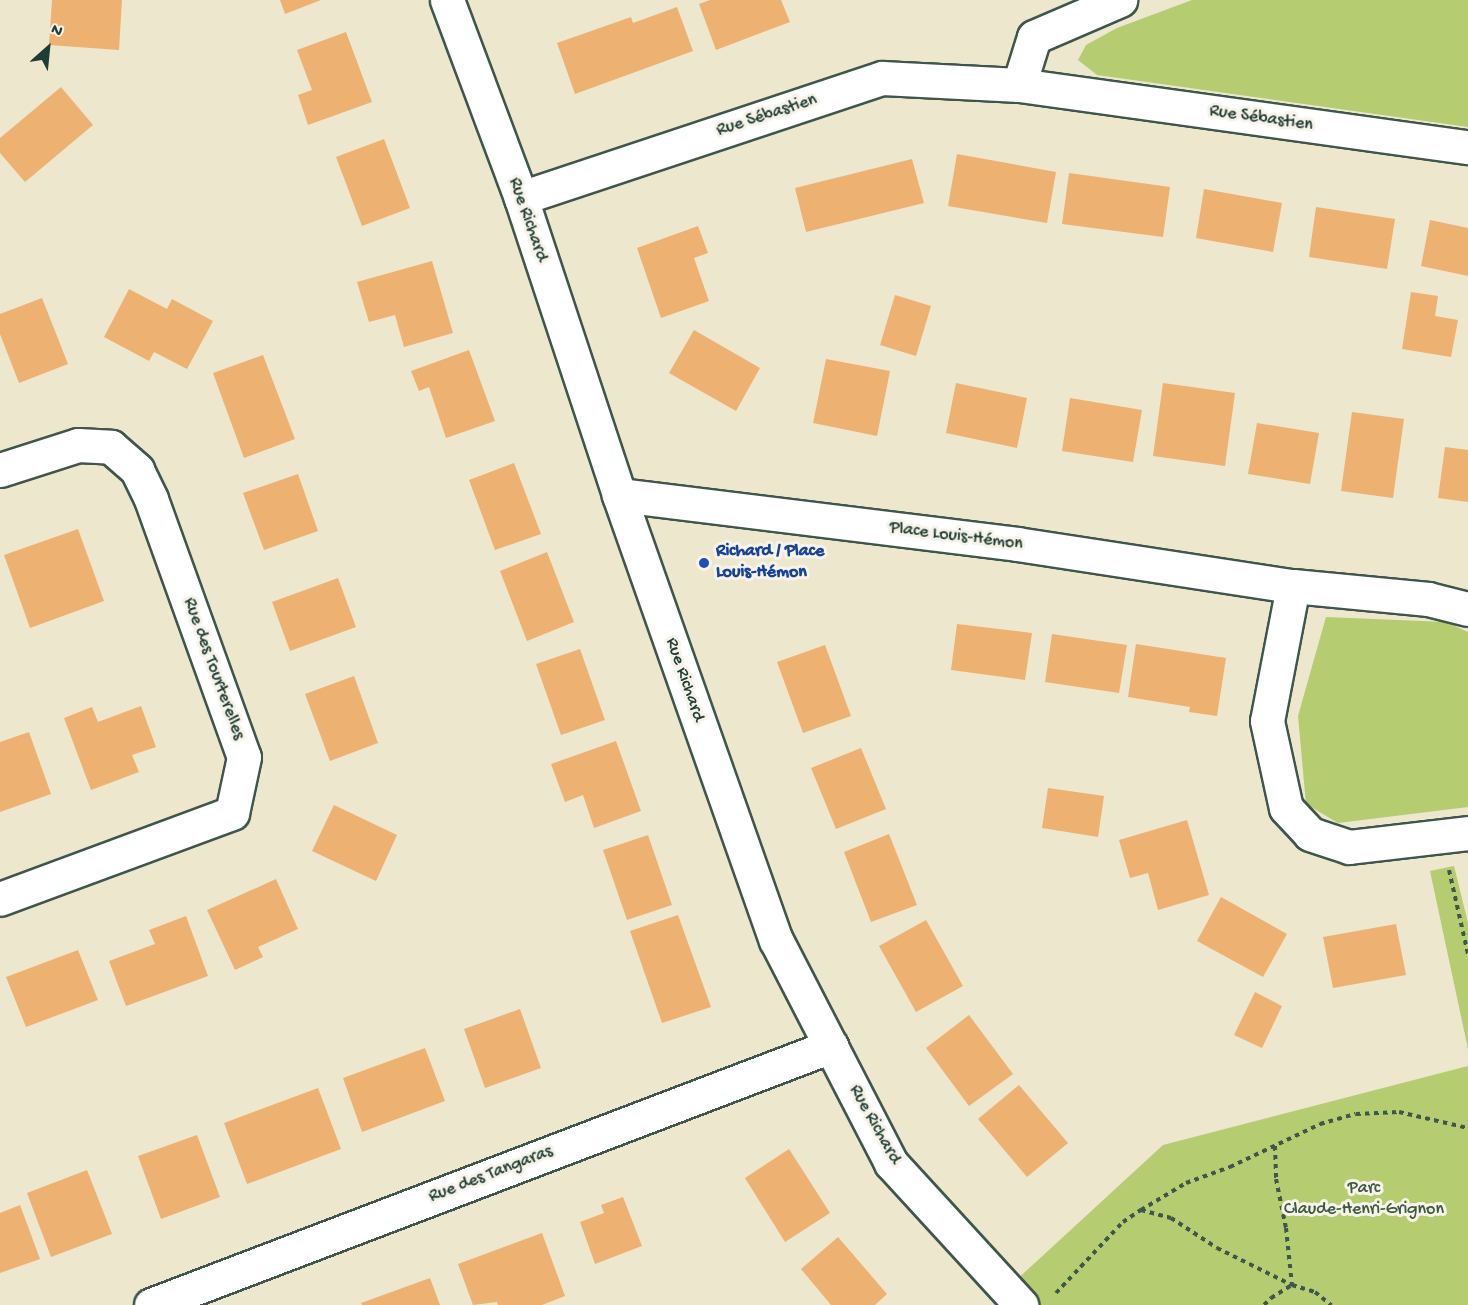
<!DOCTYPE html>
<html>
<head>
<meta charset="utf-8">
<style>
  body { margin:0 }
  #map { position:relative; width:1468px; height:1305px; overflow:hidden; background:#ede7cd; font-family:"Gochi Hand",sans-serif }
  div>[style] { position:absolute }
  .green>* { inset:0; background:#b5cc71 }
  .building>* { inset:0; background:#edb272 }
  .path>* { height:4px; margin-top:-2px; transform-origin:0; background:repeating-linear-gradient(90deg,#3e564b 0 4.5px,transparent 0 9px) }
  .roads { filter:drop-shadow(2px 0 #3e564b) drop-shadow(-2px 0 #3e564b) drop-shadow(0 2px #3e564b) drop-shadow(0 -2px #3e564b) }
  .street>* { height:33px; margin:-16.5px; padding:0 16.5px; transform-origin:16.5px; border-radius:16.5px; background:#fff }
  .dots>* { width:16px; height:16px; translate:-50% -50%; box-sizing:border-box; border:3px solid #f7f3e8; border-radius:50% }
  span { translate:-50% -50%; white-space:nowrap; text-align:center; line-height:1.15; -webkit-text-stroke:6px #f7f3e8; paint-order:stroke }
  .street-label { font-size:18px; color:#1f3d34 }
  .transit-label { font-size:18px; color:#164399; font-weight:700 }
  .left { translate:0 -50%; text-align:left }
  .park-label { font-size:18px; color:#3d5a40 }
  .north { position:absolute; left:18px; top:18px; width:60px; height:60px; -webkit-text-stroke:4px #f7f3e8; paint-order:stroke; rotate:27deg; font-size:16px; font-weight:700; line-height:24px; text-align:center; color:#1f3d34 }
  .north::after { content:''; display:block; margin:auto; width:21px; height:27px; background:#1f3d34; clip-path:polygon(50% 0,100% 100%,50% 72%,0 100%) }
</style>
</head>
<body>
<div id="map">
  <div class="green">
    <i style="clip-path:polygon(1192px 0,1468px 0,1468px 127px,1097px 75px,1078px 60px,1086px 45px,1117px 28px)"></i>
    <i style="clip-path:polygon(1326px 617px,1446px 622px,1468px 632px,1468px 807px,1338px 823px,1306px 804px,1298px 716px)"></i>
    <i style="clip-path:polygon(1454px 866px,1468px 923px,1468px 1049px,1430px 871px)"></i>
    <i style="clip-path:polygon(1468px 1066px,1468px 1305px,1034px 1305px,1012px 1284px,1163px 1145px)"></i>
  </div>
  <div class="building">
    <i style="clip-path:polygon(52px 0,122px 0,119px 50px,49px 45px)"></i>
    <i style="clip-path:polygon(280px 0,321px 0,285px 14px)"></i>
    <i style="clip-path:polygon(710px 0,781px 0,790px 22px,716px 50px,699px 4px)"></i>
    <i style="clip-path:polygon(677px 7px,693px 51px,575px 94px,557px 43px,631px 17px,633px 23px)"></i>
    <i style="clip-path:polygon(346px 32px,372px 102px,308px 125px,298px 95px,312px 90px,297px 50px)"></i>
    <i style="clip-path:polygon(61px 87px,93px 125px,25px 182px,0 153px,0 138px)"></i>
    <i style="clip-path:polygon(384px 139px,410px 208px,362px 226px,336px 157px)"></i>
    <i style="clip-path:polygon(957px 154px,1056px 172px,1047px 223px,948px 206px)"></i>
    <i style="clip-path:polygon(912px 159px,924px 203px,806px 232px,795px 188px)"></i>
    <i style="clip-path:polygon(1069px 173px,1170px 187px,1163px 237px,1062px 224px)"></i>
    <i style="clip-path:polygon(1204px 189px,1282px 203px,1273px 252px,1196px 238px)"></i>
    <i style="clip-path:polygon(1316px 207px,1395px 219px,1387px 269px,1309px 257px)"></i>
    <i style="clip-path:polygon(1430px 220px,1468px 228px,1468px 276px,1421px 266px)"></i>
    <i style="clip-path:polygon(698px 226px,708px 253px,694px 258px,709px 301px,661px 318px,637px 248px)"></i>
    <i style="clip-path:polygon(432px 261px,453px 333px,404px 347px,395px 315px,369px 322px,357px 282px)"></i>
    <i style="clip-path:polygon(129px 289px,167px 309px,172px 299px,213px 321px,187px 369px,154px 352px,149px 361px,104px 337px)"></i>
    <i style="clip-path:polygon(1411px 292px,1438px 296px,1435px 316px,1458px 320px,1451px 357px,1402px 349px)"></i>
    <i style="clip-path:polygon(895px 295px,931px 306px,916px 356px,880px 345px)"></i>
    <i style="clip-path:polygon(42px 298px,68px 364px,19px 383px,0 334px,0 314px)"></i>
    <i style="clip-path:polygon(694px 330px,760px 368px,736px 411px,669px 373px)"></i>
    <i style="clip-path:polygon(469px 350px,495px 421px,446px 438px,429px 387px,419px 391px,411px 371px)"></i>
    <i style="clip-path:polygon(263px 355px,295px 439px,244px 458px,213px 373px)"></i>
    <i style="clip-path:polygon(826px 359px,890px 371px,877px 436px,813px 423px)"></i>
    <i style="clip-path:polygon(956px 383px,1027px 398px,1017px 448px,946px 433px)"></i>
    <i style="clip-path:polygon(1163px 383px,1235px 393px,1225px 466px,1153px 456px)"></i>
    <i style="clip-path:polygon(1070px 398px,1142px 410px,1133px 462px,1062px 451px)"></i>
    <i style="clip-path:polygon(1352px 412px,1404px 419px,1393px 498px,1341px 491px)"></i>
    <i style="clip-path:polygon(1257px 423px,1319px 433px,1310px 484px,1248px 474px)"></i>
    <i style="clip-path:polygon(1445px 447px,1468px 450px,1468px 502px,1438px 498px)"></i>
    <i style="clip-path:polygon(514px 463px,541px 534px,495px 550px,469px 480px)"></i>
    <i style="clip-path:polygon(298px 474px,318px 531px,264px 550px,243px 493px)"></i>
    <i style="clip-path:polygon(78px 529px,104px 601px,30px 628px,4px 555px)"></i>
    <i style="clip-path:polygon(547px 552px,574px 622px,527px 641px,500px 571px)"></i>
    <i style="clip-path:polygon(338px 578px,356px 627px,290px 651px,272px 602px)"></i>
    <i style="clip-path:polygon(957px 624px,1032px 633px,1025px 680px,951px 670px)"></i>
    <i style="clip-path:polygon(1052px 634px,1127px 645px,1119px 693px,1045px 682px)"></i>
    <i style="clip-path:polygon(1136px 644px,1226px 658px,1217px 716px,1189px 712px,1190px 707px,1128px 697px)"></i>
    <i style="clip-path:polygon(825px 645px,851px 716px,803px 733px,777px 662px)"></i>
    <i style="clip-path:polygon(580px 649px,605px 720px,561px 735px,536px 664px)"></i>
    <i style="clip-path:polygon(354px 676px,378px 743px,330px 761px,305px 694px)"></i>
    <i style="clip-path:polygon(141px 706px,156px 747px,132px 755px,139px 772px,91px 790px,64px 718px,92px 707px,98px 722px)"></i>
    <i style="clip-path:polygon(29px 732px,51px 794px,0 812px,0 742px)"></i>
    <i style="clip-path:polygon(616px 741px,641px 811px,594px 828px,583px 795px,565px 802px,551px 764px)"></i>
    <i style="clip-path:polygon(861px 748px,886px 809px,836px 829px,811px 768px)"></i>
    <i style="clip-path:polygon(1048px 788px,1104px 796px,1098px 837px,1042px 828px)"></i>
    <i style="clip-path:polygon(334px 805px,397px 835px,376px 881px,312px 851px)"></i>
    <i style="clip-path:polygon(1187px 820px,1209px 895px,1158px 910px,1148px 873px,1130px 878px,1119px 840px)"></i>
    <i style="clip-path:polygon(889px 834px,917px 905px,871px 922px,844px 852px)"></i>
    <i style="clip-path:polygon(648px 835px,672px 905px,627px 920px,603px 850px)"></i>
    <i style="clip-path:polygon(276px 879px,298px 929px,258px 947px,263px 957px,235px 970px,207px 910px)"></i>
    <i style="clip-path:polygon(1221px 897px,1287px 934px,1263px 977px,1197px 941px)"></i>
    <i style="clip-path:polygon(678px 915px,711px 1007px,662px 1023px,630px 931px)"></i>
    <i style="clip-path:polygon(186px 916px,208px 976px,126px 1006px,109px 961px,155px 944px,149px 930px)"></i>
    <i style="clip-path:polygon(926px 920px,963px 986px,916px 1012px,879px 946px)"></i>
    <i style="clip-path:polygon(1396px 924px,1406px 975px,1333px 988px,1323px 937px)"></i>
    <i style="clip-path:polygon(78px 950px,98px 1000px,26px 1027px,6px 977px)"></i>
    <i style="clip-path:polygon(1255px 992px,1282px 1006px,1262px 1048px,1234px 1035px)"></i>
    <i style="clip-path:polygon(520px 1009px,541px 1068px,485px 1088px,464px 1029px)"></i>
    <i style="clip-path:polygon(969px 1015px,1013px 1074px,969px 1106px,926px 1048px)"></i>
    <i style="clip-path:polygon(425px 1048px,445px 1101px,362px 1132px,343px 1078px)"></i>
    <i style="clip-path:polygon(1019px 1085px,1068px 1143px,1027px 1177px,978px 1119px)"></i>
    <i style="clip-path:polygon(318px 1088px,341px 1149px,247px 1184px,224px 1123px)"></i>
    <i style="clip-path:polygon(197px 1135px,220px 1197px,161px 1219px,138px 1156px)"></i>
    <i style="clip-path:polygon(789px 1149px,830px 1213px,785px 1242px,745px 1178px)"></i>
    <i style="clip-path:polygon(87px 1170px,112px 1234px,51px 1257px,27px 1193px)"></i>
    <i style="clip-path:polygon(623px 1197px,642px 1246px,595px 1264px,580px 1222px,604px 1213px,601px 1205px)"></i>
    <i style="clip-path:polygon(20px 1205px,40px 1259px,0 1273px,0 1213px)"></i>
    <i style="clip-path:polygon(542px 1233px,565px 1296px,542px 1305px,498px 1305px,497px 1302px,473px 1305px,458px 1264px)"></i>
    <i style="clip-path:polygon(838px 1237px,887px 1294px,875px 1305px,831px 1305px,801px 1269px)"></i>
    <i style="clip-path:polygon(430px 1278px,440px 1305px,362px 1305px,361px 1303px)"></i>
  </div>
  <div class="path">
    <i style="left:1449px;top:870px;width:86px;rotate:77.3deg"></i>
    <i style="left:1275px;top:1146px;width:33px;rotate:88deg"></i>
    <i style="left:1276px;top:1179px;width:50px;rotate:78.5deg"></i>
    <i style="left:1286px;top:1228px;width:57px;rotate:84deg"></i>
    <i style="left:1141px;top:1210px;width:31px;rotate:15deg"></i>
    <i style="left:1171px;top:1218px;width:55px;rotate:33.1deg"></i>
    <i style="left:1217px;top:1248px;width:84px;rotate:26.3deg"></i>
    <i style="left:1056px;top:1293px;width:98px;rotate:-46.7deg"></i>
    <i style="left:1123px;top:1222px;width:22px;rotate:-34deg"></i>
    <i style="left:1141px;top:1210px;width:52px;rotate:-31deg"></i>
    <i style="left:1186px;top:1183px;width:47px;rotate:-20deg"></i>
    <i style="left:1230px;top:1167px;width:100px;rotate:-25.5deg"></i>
    <i style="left:1320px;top:1124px;width:37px;rotate:-16deg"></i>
    <i style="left:1356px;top:1114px;width:43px;rotate:-2.7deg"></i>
    <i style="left:1399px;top:1112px;width:71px;rotate:13.1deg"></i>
    <i style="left:1264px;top:1305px;width:10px;rotate:-45deg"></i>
    <i style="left:1271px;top:1298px;width:25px;rotate:-32deg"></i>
    <i style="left:1292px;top:1285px;width:24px;rotate:17deg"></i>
    <i style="left:1315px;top:1292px;width:21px;rotate:39deg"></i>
  </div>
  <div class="roads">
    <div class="street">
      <i style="left:447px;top:0;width:211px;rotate:69.5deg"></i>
      <i style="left:521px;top:198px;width:313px;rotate:71.7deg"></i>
      <i style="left:619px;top:495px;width:472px;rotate:70.6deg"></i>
      <i style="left:776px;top:940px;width:251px;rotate:62.7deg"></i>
      <i style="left:891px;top:1163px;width:193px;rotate:47.5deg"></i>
      <i style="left:1019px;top:85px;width:50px;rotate:-72.6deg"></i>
      <i style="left:1034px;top:37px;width:94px;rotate:-23.3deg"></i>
      <i style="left:521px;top:198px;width:380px;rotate:-18.4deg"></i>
      <i style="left:882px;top:78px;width:137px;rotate:2.9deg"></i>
      <i style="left:1019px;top:85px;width:453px;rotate:7.9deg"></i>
      <i style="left:0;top:470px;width:82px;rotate:-17.8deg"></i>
      <i style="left:78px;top:445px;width:33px;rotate:3deg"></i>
      <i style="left:111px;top:447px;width:35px;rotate:41deg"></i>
      <i style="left:137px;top:470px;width:32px;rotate:64deg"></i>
      <i style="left:151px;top:499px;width:274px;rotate:70.2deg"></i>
      <i style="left:244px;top:757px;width:57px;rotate:102.1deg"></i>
      <i style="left:232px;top:813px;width:247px;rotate:159.7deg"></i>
      <i style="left:619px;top:495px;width:401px;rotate:7deg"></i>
      <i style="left:1017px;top:544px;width:279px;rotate:8.7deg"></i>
      <i style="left:1293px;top:586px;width:136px;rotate:5.5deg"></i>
      <i style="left:1428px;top:599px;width:41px;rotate:14deg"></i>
      <i style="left:1293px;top:586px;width:137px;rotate:100.9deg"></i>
      <i style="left:1267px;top:721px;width:89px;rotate:77.7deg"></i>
      <i style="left:1286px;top:808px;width:35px;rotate:47deg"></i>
      <i style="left:1310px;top:834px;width:41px;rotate:18.4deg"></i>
      <i style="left:1349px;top:847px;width:120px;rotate:-6.7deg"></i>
      <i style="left:151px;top:1305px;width:728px;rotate:-20.85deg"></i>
    </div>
  </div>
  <div class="dots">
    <i style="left:704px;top:563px;background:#1a4fb4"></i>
  </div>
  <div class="street-label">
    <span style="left:767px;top:116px;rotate:-18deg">Rue Sébastien</span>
    <span style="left:1261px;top:119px;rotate:8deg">Rue Sébastien</span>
    <span style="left:527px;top:220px;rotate:71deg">Rue Richard</span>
    <span style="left:956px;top:537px;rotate:7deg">Place Louis-Hémon</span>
    <span style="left:213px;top:669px;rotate:70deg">Rue des Tourterelles</span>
    <span style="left:684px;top:680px;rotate:71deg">Rue Richard</span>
    <span style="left:874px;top:1125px;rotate:61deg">Rue Richard</span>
    <span style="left:491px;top:1175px;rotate:-21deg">Rue des Tangaras</span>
  </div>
  <div class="transit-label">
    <span class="left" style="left:716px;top:563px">Richard / Place<br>Louis-Hémon</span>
  </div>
  <div class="park-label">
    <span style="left:1364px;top:1200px">Parc<br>Claude-Henri-Grignon</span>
  </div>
  <div class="north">N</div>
</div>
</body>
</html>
